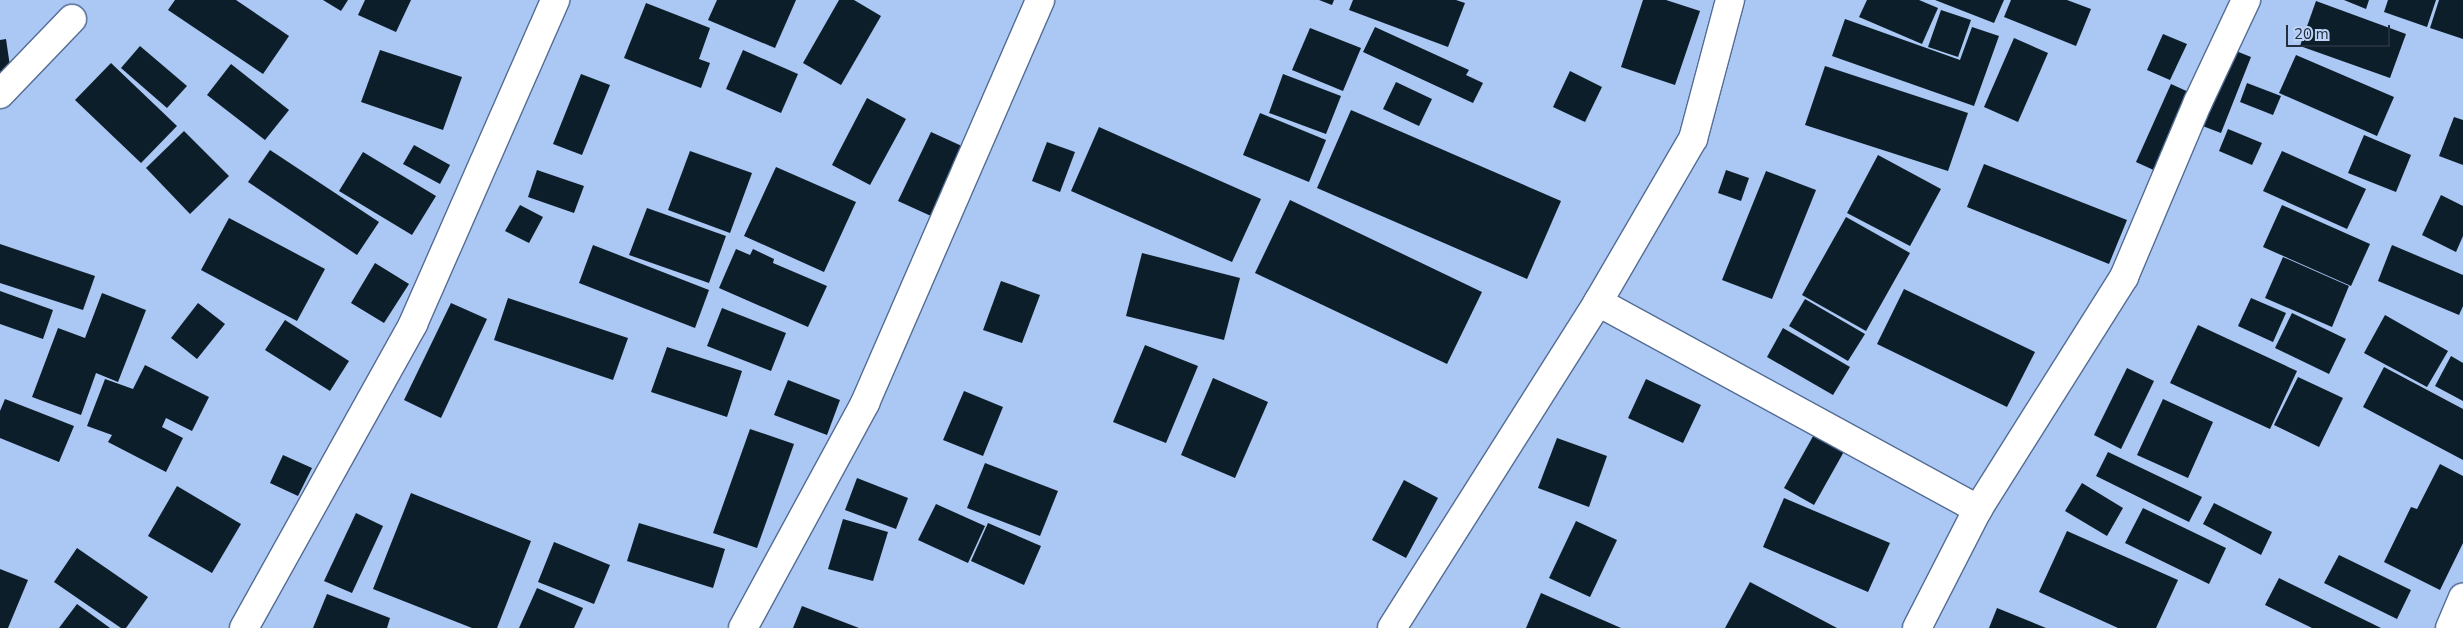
<!DOCTYPE html>
<html>
<head>
<meta charset="utf-8">
<style>
  body { margin:0 }
  #map { position:relative; width:2463px; height:628px; overflow:hidden; background:#abc7f3; font-family:"Nunito Sans",sans-serif }
  div>[style] { position:absolute }
  .building>* { inset:0; background:#0c1e2a }
  .roads { filter:drop-shadow(1px 0 #546c94) drop-shadow(-1px 0 #546c94) drop-shadow(0 1px #546c94) drop-shadow(0 -1px #546c94) }
  .minor>* { height:28px; margin:-14px; padding:0 14px; transform-origin:14px; border-radius:14px; background:#fff }
  span { translate:-50% -50%; white-space:nowrap; text-align:center; line-height:1.15; -webkit-text-stroke:5px #bdd3f7; paint-order:stroke }
  .scale { position:absolute; left:2286px; top:25px; width:104px; height:22px; box-sizing:border-box; border:2px solid #242e3f; border-top:0; padding-left:6px; font-size:15px; line-height:18px; white-space:nowrap; color:#242e3f; -webkit-text-stroke:4px #bdd3f7; paint-order:stroke }
</style>
</head>
<body>
<div id="map">
  <div class="building">
    <i style="clip-path:polygon(175px 0,236px 0,289px 36px,263px 74px,168px 10px)"></i>
    <i style="clip-path:polygon(323px 0,348px 0,341px 11px)"></i>
    <i style="clip-path:polygon(365px 0,411px 0,396px 32px,358px 15px)"></i>
    <i style="clip-path:polygon(717px 0,796px 0,775px 48px,708px 20px)"></i>
    <i style="clip-path:polygon(839px 0,854px 0,881px 16px,841px 85px,803px 63px)"></i>
    <i style="clip-path:polygon(1319px 0,1334px 0,1332px 5px)"></i>
    <i style="clip-path:polygon(1353px 0,1456px 0,1465px 3px,1448px 47px,1349px 10px)"></i>
    <i style="clip-path:polygon(1643px 0,1666px 0,1700px 11px,1675px 85px,1621px 67px)"></i>
    <i style="clip-path:polygon(1867px 0,1919px 0,1938px 8px,1922px 44px,1859px 17px)"></i>
    <i style="clip-path:polygon(1935px 0,2004px 0,1994px 23px)"></i>
    <i style="clip-path:polygon(2011px 0,2067px 0,2091px 9px,2076px 46px,2004px 17px)"></i>
    <i style="clip-path:polygon(2344px 0,2369px 0,2366px 9px)"></i>
    <i style="clip-path:polygon(2388px 0,2436px 0,2427px 27px,2384px 12px)"></i>
    <i style="clip-path:polygon(2439px 0,2463px 0,2463px 39px,2430px 28px)"></i>
    <i style="clip-path:polygon(2316px 1px,2406px 34px,2390px 78px,2300px 46px)"></i>
    <i style="clip-path:polygon(646px 3px,710px 28px,699px 59px,710px 63px,701px 88px,624px 58px)"></i>
    <i style="clip-path:polygon(1941px 10px,1971px 20px,1958px 57px,1928px 47px)"></i>
    <i style="clip-path:polygon(1845px 19px,1960px 60px,1972px 27px,1999px 36px,1974px 106px,1832px 56px)"></i>
    <i style="clip-path:polygon(1375px 27px,1469px 70px,1466px 75px,1483px 83px,1473px 103px,1363px 52px)"></i>
    <i style="clip-path:polygon(1310px 28px,1361px 48px,1343px 91px,1292px 70px)"></i>
    <i style="clip-path:polygon(2163px 34px,2187px 44px,2170px 80px,2147px 70px)"></i>
    <i style="clip-path:polygon(2014px 38px,2048px 53px,2018px 122px,1984px 107px)"></i>
    <i style="clip-path:polygon(6px 39px,12px 80px,0 82px,0 40px)"></i>
    <i style="clip-path:polygon(140px 46px,187px 86px,167px 108px,121px 68px)"></i>
    <i style="clip-path:polygon(2231px 49px,2251px 57px,2221px 133px,2200px 125px)"></i>
    <i style="clip-path:polygon(380px 50px,462px 77px,443px 130px,361px 102px)"></i>
    <i style="clip-path:polygon(743px 50px,798px 74px,781px 113px,726px 89px)"></i>
    <i style="clip-path:polygon(2296px 55px,2394px 97px,2377px 136px,2279px 93px)"></i>
    <i style="clip-path:polygon(111px 63px,177px 126px,141px 163px,75px 100px)"></i>
    <i style="clip-path:polygon(231px 64px,289px 110px,265px 140px,207px 95px)"></i>
    <i style="clip-path:polygon(1825px 66px,1968px 113px,1948px 171px,1805px 125px)"></i>
    <i style="clip-path:polygon(1570px 71px,1602px 87px,1585px 122px,1553px 107px)"></i>
    <i style="clip-path:polygon(581px 74px,610px 85px,582px 155px,553px 144px)"></i>
    <i style="clip-path:polygon(1283px 74px,1341px 96px,1326px 134px,1269px 113px)"></i>
    <i style="clip-path:polygon(1396px 82px,1432px 99px,1419px 126px,1383px 109px)"></i>
    <i style="clip-path:polygon(2247px 83px,2281px 96px,2273px 115px,2240px 102px)"></i>
    <i style="clip-path:polygon(2171px 84px,2193px 94px,2158px 172px,2136px 162px)"></i>
    <i style="clip-path:polygon(867px 98px,906px 119px,870px 185px,832px 165px)"></i>
    <i style="clip-path:polygon(1351px 110px,1561px 201px,1527px 279px,1317px 188px)"></i>
    <i style="clip-path:polygon(1260px 113px,1326px 140px,1309px 182px,1243px 155px)"></i>
    <i style="clip-path:polygon(2454px 117px,2463px 120px,2463px 165px,2439px 156px)"></i>
    <i style="clip-path:polygon(1099px 127px,1261px 199px,1232px 262px,1071px 191px)"></i>
    <i style="clip-path:polygon(2228px 129px,2262px 143px,2252px 165px,2219px 151px)"></i>
    <i style="clip-path:polygon(184px 131px,229px 176px,190px 214px,146px 168px)"></i>
    <i style="clip-path:polygon(931px 132px,964px 147px,931px 216px,898px 201px)"></i>
    <i style="clip-path:polygon(2364px 135px,2411px 155px,2396px 192px,2348px 173px)"></i>
    <i style="clip-path:polygon(1047px 142px,1075px 152px,1060px 192px,1032px 181px)"></i>
    <i style="clip-path:polygon(414px 145px,450px 165px,440px 184px,403px 164px)"></i>
    <i style="clip-path:polygon(270px 150px,379px 222px,357px 255px,248px 182px)"></i>
    <i style="clip-path:polygon(690px 151px,752px 173px,730px 233px,668px 210px)"></i>
    <i style="clip-path:polygon(2282px 151px,2366px 189px,2347px 229px,2263px 191px)"></i>
    <i style="clip-path:polygon(363px 152px,436px 196px,412px 235px,339px 191px)"></i>
    <i style="clip-path:polygon(1878px 155px,1941px 189px,1910px 246px,1847px 213px)"></i>
    <i style="clip-path:polygon(1984px 164px,2127px 220px,2109px 264px,1967px 207px)"></i>
    <i style="clip-path:polygon(776px 167px,856px 202px,824px 272px,744px 236px)"></i>
    <i style="clip-path:polygon(537px 170px,584px 186px,574px 213px,528px 197px)"></i>
    <i style="clip-path:polygon(1726px 170px,1749px 178px,1741px 201px,1718px 193px)"></i>
    <i style="clip-path:polygon(1766px 171px,1816px 190px,1772px 299px,1722px 280px)"></i>
    <i style="clip-path:polygon(2441px 195px,2463px 206px,2463px 236px,2456px 252px,2422px 235px)"></i>
    <i style="clip-path:polygon(1290px 200px,1482px 292px,1447px 364px,1255px 273px)"></i>
    <i style="clip-path:polygon(520px 205px,543px 217px,529px 243px,505px 231px)"></i>
    <i style="clip-path:polygon(2282px 205px,2370px 244px,2351px 286px,2263px 247px)"></i>
    <i style="clip-path:polygon(647px 208px,726px 236px,709px 283px,629px 255px)"></i>
    <i style="clip-path:polygon(1846px 217px,1910px 253px,1866px 331px,1802px 295px)"></i>
    <i style="clip-path:polygon(229px 218px,325px 269px,297px 321px,201px 270px)"></i>
    <i style="clip-path:polygon(0 244px,95px 276px,83px 310px,0 283px)"></i>
    <i style="clip-path:polygon(593px 245px,709px 290px,695px 328px,579px 283px)"></i>
    <i style="clip-path:polygon(2392px 245px,2463px 275px,2463px 306px,2459px 315px,2378px 281px)"></i>
    <i style="clip-path:polygon(736px 249px,750px 255px,753px 249px,774px 259px,773px 263px,827px 286px,808px 327px,719px 288px)"></i>
    <i style="clip-path:polygon(1142px 253px,1240px 278px,1224px 340px,1126px 316px)"></i>
    <i style="clip-path:polygon(2283px 257px,2349px 286px,2332px 327px,2265px 298px)"></i>
    <i style="clip-path:polygon(375px 263px,409px 284px,384px 323px,351px 303px)"></i>
    <i style="clip-path:polygon(1001px 281px,1040px 295px,1022px 343px,983px 330px)"></i>
    <i style="clip-path:polygon(1904px 289px,2035px 352px,2007px 407px,1877px 344px)"></i>
    <i style="clip-path:polygon(0 291px,53px 310px,43px 339px,0 324px)"></i>
    <i style="clip-path:polygon(102px 293px,146px 310px,118px 382px,96px 373px,81px 415px,32px 397px,58px 328px,85px 338px)"></i>
    <i style="clip-path:polygon(508px 298px,628px 338px,613px 380px,494px 340px)"></i>
    <i style="clip-path:polygon(2251px 298px,2286px 313px,2273px 342px,2238px 326px)"></i>
    <i style="clip-path:polygon(1805px 299px,1865px 334px,1848px 361px,1789px 326px)"></i>
    <i style="clip-path:polygon(198px 303px,225px 324px,197px 359px,171px 338px)"></i>
    <i style="clip-path:polygon(451px 303px,487px 319px,441px 418px,404px 400px)"></i>
    <i style="clip-path:polygon(722px 308px,786px 333px,771px 371px,707px 346px)"></i>
    <i style="clip-path:polygon(2292px 313px,2346px 339px,2329px 374px,2275px 348px)"></i>
    <i style="clip-path:polygon(2385px 315px,2448px 351px,2427px 387px,2364px 353px)"></i>
    <i style="clip-path:polygon(285px 320px,349px 361px,330px 391px,265px 350px)"></i>
    <i style="clip-path:polygon(2198px 325px,2297px 371px,2270px 429px,2170px 383px)"></i>
    <i style="clip-path:polygon(1783px 328px,1850px 367px,1833px 395px,1767px 357px)"></i>
    <i style="clip-path:polygon(1145px 345px,1198px 366px,1166px 443px,1113px 422px)"></i>
    <i style="clip-path:polygon(667px 347px,742px 371px,727px 417px,651px 392px)"></i>
    <i style="clip-path:polygon(2451px 356px,2463px 363px,2463px 401px,2435px 386px)"></i>
    <i style="clip-path:polygon(145px 365px,209px 397px,192px 431px,166px 418px,162px 427px,183px 438px,166px 472px,108px 442px,112px 435px,87px 426px,105px 379px,133px 389px)"></i>
    <i style="clip-path:polygon(2384px 367px,2463px 409px,2463px 460px,2363px 407px)"></i>
    <i style="clip-path:polygon(2127px 368px,2154px 381px,2121px 449px,2094px 435px)"></i>
    <i style="clip-path:polygon(2298px 377px,2343px 398px,2319px 447px,2274px 425px)"></i>
    <i style="clip-path:polygon(1213px 378px,1268px 402px,1235px 478px,1181px 455px)"></i>
    <i style="clip-path:polygon(1646px 379px,1701px 405px,1683px 443px,1628px 418px)"></i>
    <i style="clip-path:polygon(788px 380px,840px 400px,827px 435px,774px 415px)"></i>
    <i style="clip-path:polygon(964px 391px,1003px 407px,983px 456px,943px 440px)"></i>
    <i style="clip-path:polygon(5px 399px,74px 426px,59px 462px,0 438px,0 411px)"></i>
    <i style="clip-path:polygon(2163px 399px,2213px 422px,2188px 478px,2137px 455px)"></i>
    <i style="clip-path:polygon(1821px 422px,1851px 439px,1814px 505px,1784px 488px)"></i>
    <i style="clip-path:polygon(750px 429px,794px 444px,757px 548px,713px 533px)"></i>
    <i style="clip-path:polygon(1557px 438px,1607px 456px,1589px 507px,1538px 488px)"></i>
    <i style="clip-path:polygon(2108px 452px,2202px 497px,2189px 522px,2096px 476px)"></i>
    <i style="clip-path:polygon(283px 455px,312px 468px,298px 496px,270px 483px)"></i>
    <i style="clip-path:polygon(985px 463px,1058px 491px,1040px 536px,967px 508px)"></i>
    <i style="clip-path:polygon(2440px 464px,2463px 476px,2463px 543px,2440px 590px,2384px 562px,2411px 507px,2417px 509px)"></i>
    <i style="clip-path:polygon(857px 478px,908px 498px,896px 529px,845px 510px)"></i>
    <i style="clip-path:polygon(1404px 480px,1438px 498px,1406px 558px,1372px 540px)"></i>
    <i style="clip-path:polygon(2082px 483px,2123px 508px,2107px 536px,2065px 511px)"></i>
    <i style="clip-path:polygon(177px 486px,241px 524px,212px 573px,148px 536px)"></i>
    <i style="clip-path:polygon(411px 493px,531px 541px,497px 628px,472px 628px,373px 589px)"></i>
    <i style="clip-path:polygon(1784px 498px,1890px 543px,1868px 592px,1763px 547px)"></i>
    <i style="clip-path:polygon(2214px 503px,2272px 532px,2261px 555px,2203px 524px)"></i>
    <i style="clip-path:polygon(936px 504px,985px 526px,968px 563px,918px 540px)"></i>
    <i style="clip-path:polygon(2143px 508px,2226px 548px,2209px 584px,2125px 543px)"></i>
    <i style="clip-path:polygon(356px 513px,383px 526px,352px 593px,324px 581px)"></i>
    <i style="clip-path:polygon(843px 519px,888px 532px,873px 581px,828px 569px)"></i>
    <i style="clip-path:polygon(1576px 521px,1617px 540px,1590px 597px,1549px 578px)"></i>
    <i style="clip-path:polygon(639px 523px,725px 549px,713px 588px,627px 561px)"></i>
    <i style="clip-path:polygon(988px 523px,1041px 546px,1024px 585px,971px 561px)"></i>
    <i style="clip-path:polygon(2067px 531px,2178px 580px,2156px 628px,2118px 628px,2039px 592px)"></i>
    <i style="clip-path:polygon(554px 542px,610px 565px,594px 604px,538px 582px)"></i>
    <i style="clip-path:polygon(77px 548px,148px 597px,126px 628px,121px 628px,54px 582px)"></i>
    <i style="clip-path:polygon(2339px 555px,2411px 590px,2397px 619px,2324px 583px)"></i>
    <i style="clip-path:polygon(0 569px,28px 580px,8px 628px,0 628px)"></i>
    <i style="clip-path:polygon(2279px 578px,2381px 628px,2312px 628px,2265px 605px)"></i>
    <i style="clip-path:polygon(1750px 582px,1837px 628px,1725px 628px)"></i>
    <i style="clip-path:polygon(537px 588px,583px 608px,574px 628px,519px 628px)"></i>
    <i style="clip-path:polygon(1541px 593px,1621px 628px,1526px 628px)"></i>
    <i style="clip-path:polygon(327px 594px,390px 618px,387px 628px,313px 628px)"></i>
    <i style="clip-path:polygon(77px 604px,110px 628px,59px 628px)"></i>
    <i style="clip-path:polygon(802px 606px,859px 628px,793px 628px)"></i>
    <i style="clip-path:polygon(1997px 608px,2046px 628px,1989px 628px)"></i>
  </div>
  <div class="roads">
    <div class="minor">
      <i style="left:0;top:94px;width:104px;rotate:-46.2deg"></i>
      <i style="left:1598px;top:302px;width:433px;rotate:28.6deg"></i>
      <i style="left:244px;top:628px;width:348px;rotate:-60.9deg"></i>
      <i style="left:413px;top:324px;width:354px;rotate:-66.3deg"></i>
      <i style="left:743px;top:628px;width:256px;rotate:-61.5deg"></i>
      <i style="left:865px;top:403px;width:439px;rotate:-66.5deg"></i>
      <i style="left:1392px;top:628px;width:386px;rotate:-57.7deg"></i>
      <i style="left:1598px;top:302px;width:189px;rotate:-59.8deg"></i>
      <i style="left:1693px;top:139px;width:144px;rotate:-75.1deg"></i>
      <i style="left:1917px;top:628px;width:134px;rotate:-62.9deg"></i>
      <i style="left:1978px;top:509px;width:274px;rotate:-57.8deg"></i>
      <i style="left:2124px;top:277px;width:190px;rotate:-67.1deg"></i>
      <i style="left:2198px;top:102px;width:113px;rotate:-64.8deg"></i>
      <i style="left:2450px;top:628px;width:33px;rotate:-67deg"></i>
    </div>
  </div>
  <div class="scale">20 m</div>
</div>
</body>
</html>
